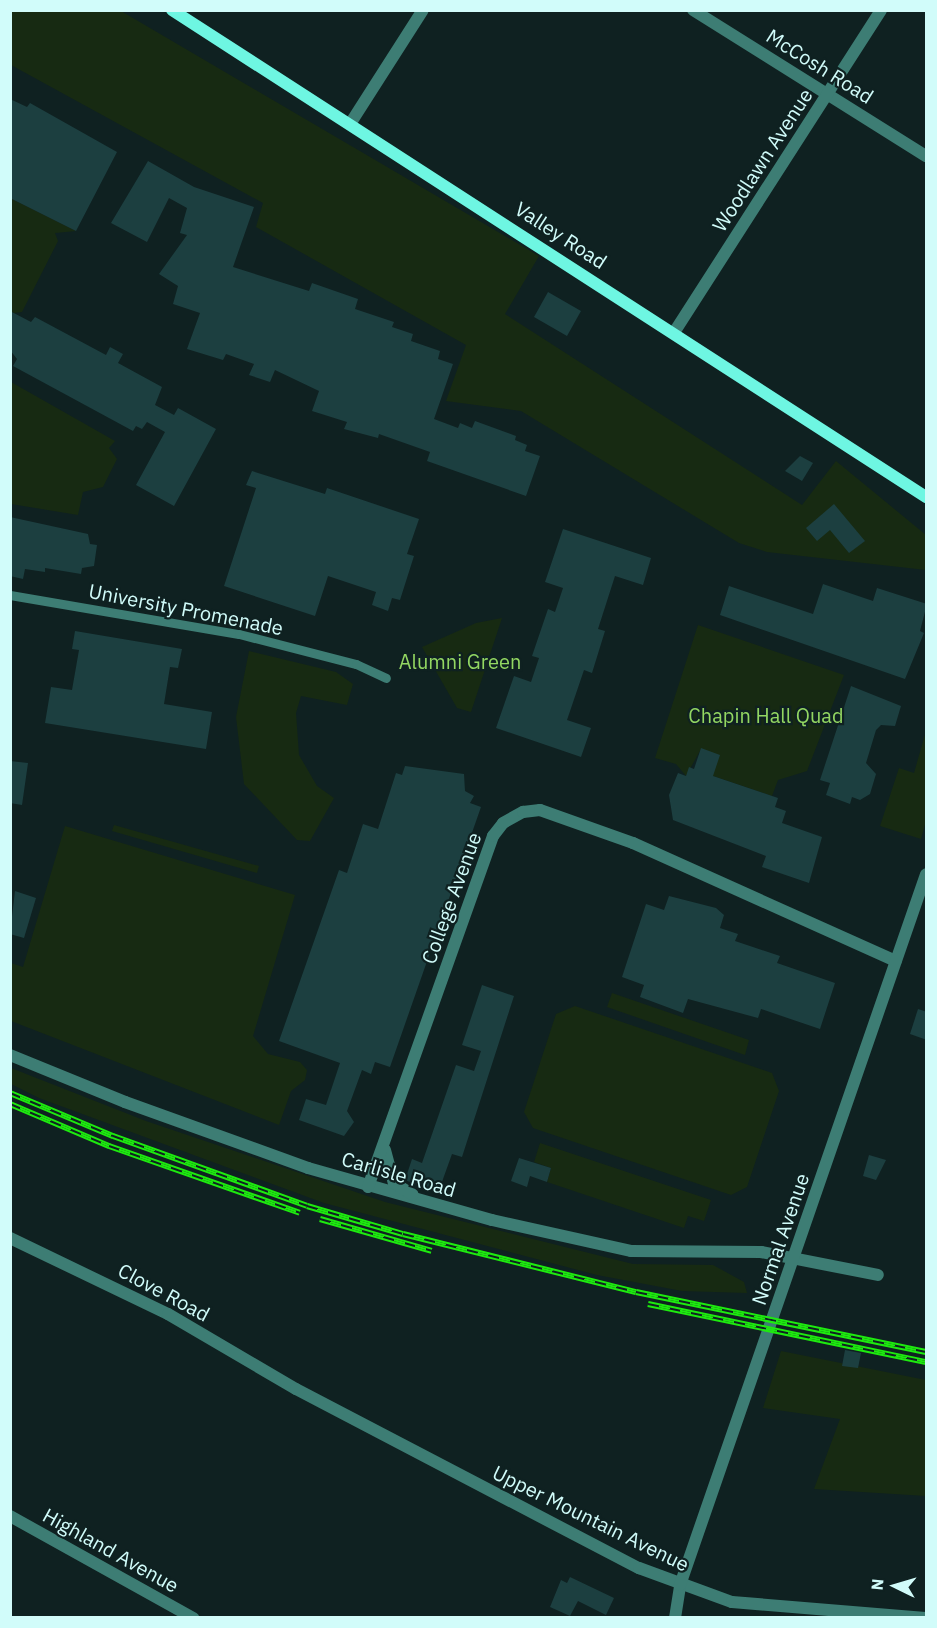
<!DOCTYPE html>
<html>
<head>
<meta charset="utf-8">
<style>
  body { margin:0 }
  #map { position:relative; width:937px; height:1628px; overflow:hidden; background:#0f2121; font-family:"IBM Plex Sans",sans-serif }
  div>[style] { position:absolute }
  .green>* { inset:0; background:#172a12 }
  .building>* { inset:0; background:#1c3f40 }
  .pedestrian>* { height:9px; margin:-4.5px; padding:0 4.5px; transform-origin:4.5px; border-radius:4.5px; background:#3d7d74 }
  .minor>* { height:12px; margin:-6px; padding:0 6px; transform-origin:6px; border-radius:6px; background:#3d7d74 }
  .tertiary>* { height:12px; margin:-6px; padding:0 6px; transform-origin:6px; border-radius:6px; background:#3d7d74 }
  .secondary>* { height:12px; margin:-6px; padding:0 6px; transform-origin:6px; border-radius:6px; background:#6ef6e2 }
  .rail>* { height:6px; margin-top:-3px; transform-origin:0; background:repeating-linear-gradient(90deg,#0f2121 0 11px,#1eea0f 0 22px); box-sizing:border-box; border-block:2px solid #1eea0f }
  span { translate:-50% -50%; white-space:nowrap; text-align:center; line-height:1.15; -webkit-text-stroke:4.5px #0f2121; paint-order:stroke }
  .street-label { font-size:20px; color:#d1fcfa }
  .park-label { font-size:20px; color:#93d762 }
  .frame { position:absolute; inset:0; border:12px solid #d1fcfa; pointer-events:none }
  .north { position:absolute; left:865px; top:1556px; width:60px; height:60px; -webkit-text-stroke:4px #0f2121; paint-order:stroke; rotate:275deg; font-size:16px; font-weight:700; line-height:24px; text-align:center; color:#d1fcfa }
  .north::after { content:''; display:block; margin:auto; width:21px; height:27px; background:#d1fcfa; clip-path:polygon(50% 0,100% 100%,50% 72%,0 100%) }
</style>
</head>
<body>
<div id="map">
  <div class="green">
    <i style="clip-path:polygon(10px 11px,121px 11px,539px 256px,505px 314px,802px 505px,836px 461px,926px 535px,926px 570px,767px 552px,739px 543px,521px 411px,446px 401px,466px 345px,256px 227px,263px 203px,11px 65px)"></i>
    <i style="clip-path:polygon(10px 198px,76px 231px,55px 233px,58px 241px,22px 312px,14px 313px,10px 311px)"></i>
    <i style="clip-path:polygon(11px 382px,115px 441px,109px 448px,117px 459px,103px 487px,83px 492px,78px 515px,11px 504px)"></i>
    <i style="clip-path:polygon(502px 618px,471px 712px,457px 708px,422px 647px,476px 623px)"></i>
    <i style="clip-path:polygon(698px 625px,844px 675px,807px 771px,778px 780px,772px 796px,713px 776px,701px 749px,686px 776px,676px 764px,655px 758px)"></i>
    <i style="clip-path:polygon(249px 651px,336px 672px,353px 684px,347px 705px,301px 696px,296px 713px,299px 755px,317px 786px,334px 798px,310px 841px,297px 840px,244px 784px,236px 717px)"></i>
    <i style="clip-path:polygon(926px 731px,926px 821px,921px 839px,880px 826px,899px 768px,914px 773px)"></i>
    <i style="clip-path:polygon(114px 825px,259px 866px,257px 873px,112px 831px)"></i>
    <i style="clip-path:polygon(65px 826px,295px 895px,253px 1036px,268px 1054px,300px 1062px,307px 1070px,305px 1080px,291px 1091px,279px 1125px,11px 1021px,11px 963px,23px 967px)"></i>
    <i style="clip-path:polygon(612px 993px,749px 1040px,745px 1055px,607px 1007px)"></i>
    <i style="clip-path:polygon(575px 1006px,772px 1073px,779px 1091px,747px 1187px,731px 1195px,533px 1128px,524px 1112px,556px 1014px)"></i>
    <i style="clip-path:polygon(11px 1068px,146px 1121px,385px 1202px,633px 1264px,713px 1265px,744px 1282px,747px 1293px,682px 1291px,597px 1275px,324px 1203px,39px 1098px,11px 1084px)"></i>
    <i style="clip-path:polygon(540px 1143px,711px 1200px,704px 1221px,688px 1216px,684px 1228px,547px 1182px,551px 1168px,534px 1162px)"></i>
    <i style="clip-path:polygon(781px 1351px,926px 1380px,926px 1496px,814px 1489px,840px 1419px,763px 1408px)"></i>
  </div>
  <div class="building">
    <i style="clip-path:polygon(10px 99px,27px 107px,30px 103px,117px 152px,76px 231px,10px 198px)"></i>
    <i style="clip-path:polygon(148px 161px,194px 187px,254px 207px,233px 267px,309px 291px,312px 283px,358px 299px,355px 309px,394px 322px,392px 327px,413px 334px,411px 341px,440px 351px,438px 359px,453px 364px,434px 419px,458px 428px,460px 423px,472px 428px,475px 421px,516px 436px,515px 440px,527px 445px,525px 451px,540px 456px,526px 496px,427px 461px,430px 452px,379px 434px,378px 438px,344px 429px,347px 422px,312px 411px,319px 391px,275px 370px,270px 382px,249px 375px,254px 364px,226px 354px,223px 360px,187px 349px,200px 313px,173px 304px,178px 286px,159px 274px,187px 235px,180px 233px,187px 208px,169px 198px,147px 242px,111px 223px)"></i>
    <i style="clip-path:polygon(548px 292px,581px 311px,567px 336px,534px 317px)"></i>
    <i style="clip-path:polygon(10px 311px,31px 322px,35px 317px,106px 355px,110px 347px,123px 354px,118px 363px,162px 387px,155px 405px,174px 415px,178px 408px,216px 429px,174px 506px,136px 485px,165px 432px,147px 422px,142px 429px,136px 426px,133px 431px,13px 366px,17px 359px,10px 350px)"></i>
    <i style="clip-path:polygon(800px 456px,813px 463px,802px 481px,785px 471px)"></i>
    <i style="clip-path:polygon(252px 471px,325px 494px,327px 488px,419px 519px,407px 554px,414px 556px,400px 600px,392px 598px,388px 611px,372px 605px,376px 592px,328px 576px,315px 616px,224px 586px,256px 488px,246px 485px)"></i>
    <i style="clip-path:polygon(834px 504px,865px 541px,849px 553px,830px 530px,817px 541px,806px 528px)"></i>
    <i style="clip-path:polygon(10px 517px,88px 534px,90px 544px,97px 545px,94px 566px,82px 568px,81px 574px,45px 568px,45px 572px,25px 569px,23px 579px,10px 576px)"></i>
    <i style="clip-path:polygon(563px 529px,651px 558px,643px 585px,615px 576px,598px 629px,605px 631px,592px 673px,584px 670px,567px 720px,591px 728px,581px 757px,496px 728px,514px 676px,531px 682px,539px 658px,532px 656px,548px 609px,555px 612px,563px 588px,545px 582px)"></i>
    <i style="clip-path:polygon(823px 584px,873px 601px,877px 588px,927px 604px,920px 631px,924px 633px,905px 679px,720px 615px,729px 586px,813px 614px)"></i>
    <i style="clip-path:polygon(75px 631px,182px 649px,178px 668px,170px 667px,164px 704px,212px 712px,206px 749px,45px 723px,51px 687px,72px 690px,79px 650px,72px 649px)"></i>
    <i style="clip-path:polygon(851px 686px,901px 706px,895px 726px,881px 725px,876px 730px,866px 763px,876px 774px,870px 794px,860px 800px,852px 797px,850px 804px,826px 795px,830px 783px,820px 780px)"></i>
    <i style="clip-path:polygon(701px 748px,720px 755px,713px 776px,778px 798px,775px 807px,786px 811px,782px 823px,822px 837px,809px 883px,762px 867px,766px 856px,673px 820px,669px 795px,678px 773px,686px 776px,689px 767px,694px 769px)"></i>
    <i style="clip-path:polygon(10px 761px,28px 763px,22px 805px,10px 803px)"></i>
    <i style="clip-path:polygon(405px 766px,464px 774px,465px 791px,474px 796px,470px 803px,481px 807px,390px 1067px,375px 1062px,371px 1074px,362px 1070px,347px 1111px,354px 1122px,344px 1136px,299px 1120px,306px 1099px,326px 1105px,340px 1063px,279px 1041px,339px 870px,347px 873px,363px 824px,378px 829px,396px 773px,402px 775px)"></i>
    <i style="clip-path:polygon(15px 891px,36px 898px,24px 938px,10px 934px)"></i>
    <i style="clip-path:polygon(669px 896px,716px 908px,724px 915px,720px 928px,738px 934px,735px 941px,780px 956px,777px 963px,835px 983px,820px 1029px,761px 1009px,758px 1018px,688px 999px,683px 1013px,640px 997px,644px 985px,622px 977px,646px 904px,664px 910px)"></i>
    <i style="clip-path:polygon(482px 985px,514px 996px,462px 1157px,452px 1154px,438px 1193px,405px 1180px,412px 1159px,422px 1163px,456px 1065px,474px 1071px,481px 1051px,462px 1045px)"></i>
    <i style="clip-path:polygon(918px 1009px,927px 1012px,927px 1040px,910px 1034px)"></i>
    <i style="clip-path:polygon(869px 1155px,886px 1160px,876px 1180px,863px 1176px)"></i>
    <i style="clip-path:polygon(519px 1158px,551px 1168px,547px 1182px,530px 1176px,527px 1187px,511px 1181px)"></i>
    <i style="clip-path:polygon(845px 1350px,861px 1353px,858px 1368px,842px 1366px)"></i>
    <i style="clip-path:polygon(570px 1577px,614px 1598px,606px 1615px,578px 1601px,570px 1616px,550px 1607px,561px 1580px,567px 1583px)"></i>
  </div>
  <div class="pedestrian">
    <i style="left:10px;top:595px;width:232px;rotate:9.7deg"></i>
    <i style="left:239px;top:634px;width:121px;rotate:14.4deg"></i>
    <i style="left:356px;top:664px;width:33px;rotate:25deg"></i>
  </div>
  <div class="minor">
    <i style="left:693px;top:10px;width:275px;rotate:32.1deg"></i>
    <i style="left:350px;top:124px;width:135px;rotate:-57.4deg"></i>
    <i style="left:675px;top:331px;width:381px;rotate:-57.3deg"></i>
    <i style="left:10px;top:1055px;width:124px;rotate:22.2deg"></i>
    <i style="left:125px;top:1102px;width:195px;rotate:19.8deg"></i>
    <i style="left:308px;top:1168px;width:191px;rotate:15.8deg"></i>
    <i style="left:492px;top:1220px;width:142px;rotate:12.6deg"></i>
    <i style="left:631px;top:1251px;width:130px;rotate:0.4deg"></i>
    <i style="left:761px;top:1252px;width:119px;rotate:11.1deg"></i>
    <i style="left:385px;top:1150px;width:34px;rotate:75deg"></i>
    <i style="left:394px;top:1183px;width:22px;rotate:32deg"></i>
    <i style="left:368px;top:1187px;width:373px;rotate:-70.4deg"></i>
    <i style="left:493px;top:836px;width:16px;rotate:-52deg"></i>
    <i style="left:503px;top:823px;width:23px;rotate:-29deg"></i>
    <i style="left:523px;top:812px;width:17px;rotate:-7deg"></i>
    <i style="left:540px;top:810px;width:99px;rotate:19.5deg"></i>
    <i style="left:633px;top:843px;width:288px;rotate:24.2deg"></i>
    <i style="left:10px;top:1516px;width:210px;rotate:29.1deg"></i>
  </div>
  <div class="tertiary">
    <i style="left:10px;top:1238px;width:175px;rotate:25.7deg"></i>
    <i style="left:168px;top:1314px;width:148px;rotate:30.4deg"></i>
    <i style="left:296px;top:1389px;width:387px;rotate:27.6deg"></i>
    <i style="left:639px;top:1568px;width:99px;rotate:20.1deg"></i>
    <i style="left:732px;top:1602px;width:194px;rotate:4.7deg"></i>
    <i style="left:675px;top:1618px;width:33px;rotate:-81deg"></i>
    <i style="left:680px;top:1585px;width:752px;rotate:-70.91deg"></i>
  </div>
  <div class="secondary">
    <i style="left:172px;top:10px;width:898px;rotate:32.86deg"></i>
  </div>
  <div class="rail">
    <i style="left:10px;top:1093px;width:112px;rotate:22.7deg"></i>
    <i style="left:113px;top:1136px;width:206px;rotate:19.8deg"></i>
    <i style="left:307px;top:1206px;width:100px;rotate:16.3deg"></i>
    <i style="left:403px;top:1234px;width:240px;rotate:14deg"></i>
    <i style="left:636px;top:1292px;width:296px;rotate:11.7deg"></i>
    <i style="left:10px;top:1104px;width:108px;rotate:23deg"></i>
    <i style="left:109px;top:1146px;width:202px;rotate:19.3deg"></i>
    <i style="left:320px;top:1219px;width:116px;rotate:15.9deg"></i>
    <i style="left:648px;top:1304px;width:284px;rotate:11.8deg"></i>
  </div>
  <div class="street-label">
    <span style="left:820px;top:66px;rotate:32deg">McCosh Road</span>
    <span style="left:762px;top:160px;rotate:-57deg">Woodlawn Avenue</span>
    <span style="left:561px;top:235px;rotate:33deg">Valley Road</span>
    <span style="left:186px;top:609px;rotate:11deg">University Promenade</span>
    <span style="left:451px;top:898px;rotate:-70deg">College Avenue</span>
    <span style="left:399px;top:1174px;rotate:16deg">Carlisle Road</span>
    <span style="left:780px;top:1239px;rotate:-71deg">Normal Avenue</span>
    <span style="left:164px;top:1292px;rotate:28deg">Clove Road</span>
    <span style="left:591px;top:1518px;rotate:26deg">Upper Mountain Avenue</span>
    <span style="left:111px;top:1550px;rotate:29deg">Highland Avenue</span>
  </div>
  <div class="park-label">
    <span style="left:460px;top:661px">Alumni Green</span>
    <span style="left:766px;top:715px">Chapin Hall Quad</span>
  </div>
  <div class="frame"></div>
  <div class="north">N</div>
</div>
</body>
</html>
